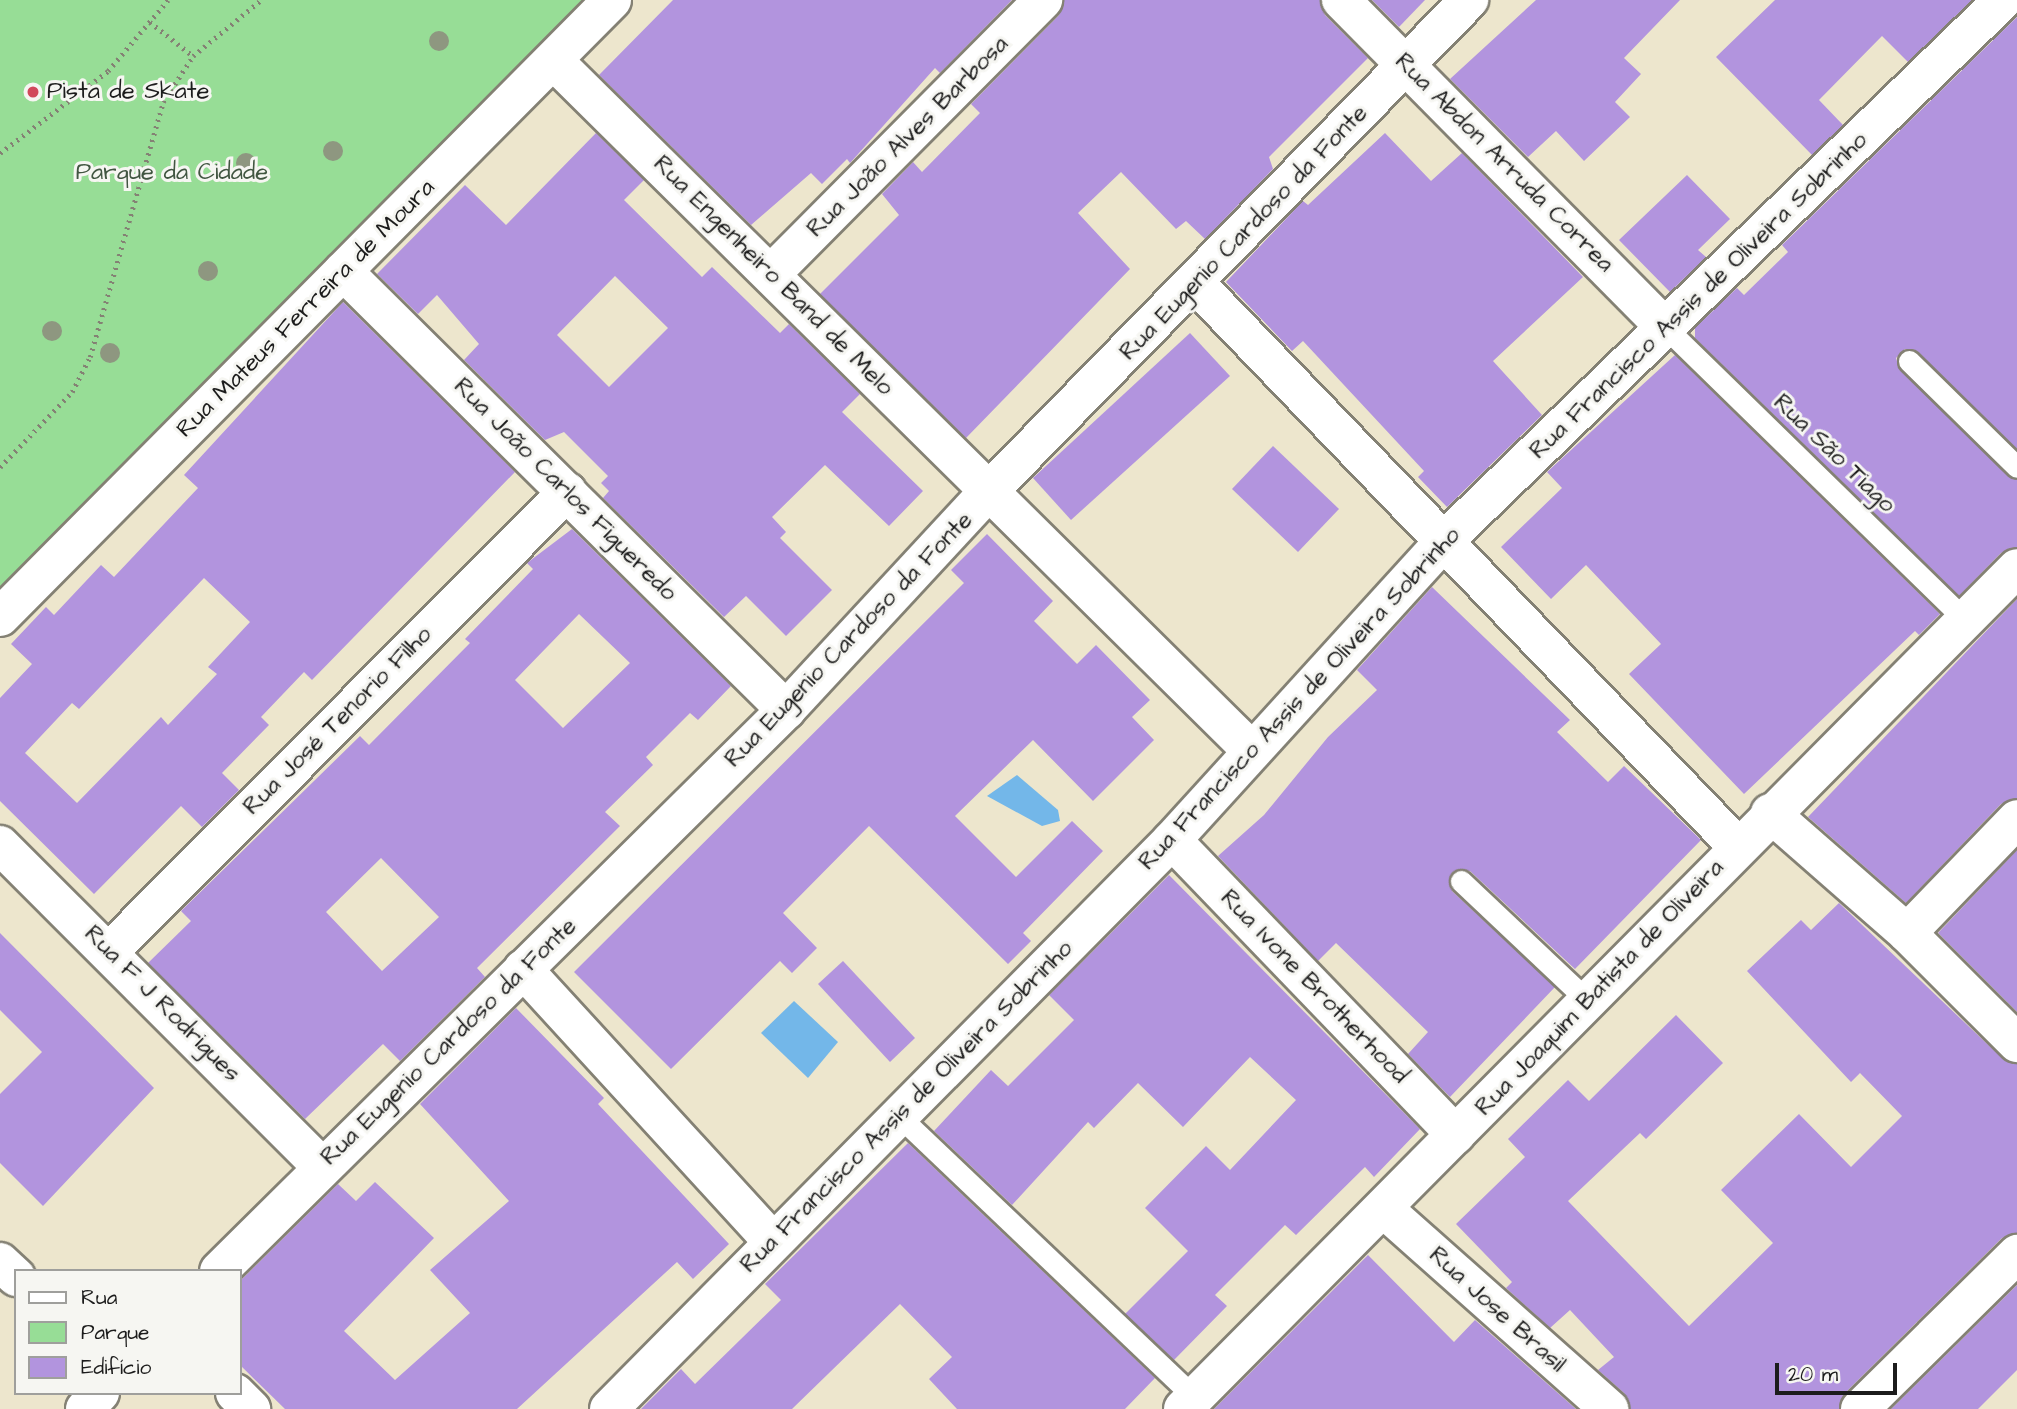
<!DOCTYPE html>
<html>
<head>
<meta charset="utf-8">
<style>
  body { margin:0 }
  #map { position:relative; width:2017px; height:1409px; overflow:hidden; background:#ede6cd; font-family:"Architects Daughter",sans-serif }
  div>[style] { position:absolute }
  .green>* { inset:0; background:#97dd96 }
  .water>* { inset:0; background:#73b7e9 }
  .building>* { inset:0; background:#b294de }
  .path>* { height:4.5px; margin-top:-2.25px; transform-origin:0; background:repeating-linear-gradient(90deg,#848174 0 2px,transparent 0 7px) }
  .roads { filter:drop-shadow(2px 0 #848174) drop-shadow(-2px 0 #848174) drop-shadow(0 2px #848174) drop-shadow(0 -2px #848174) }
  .service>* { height:21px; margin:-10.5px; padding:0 10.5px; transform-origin:10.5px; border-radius:10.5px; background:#fff }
  .minor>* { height:38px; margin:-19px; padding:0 19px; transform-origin:19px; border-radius:19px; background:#fff }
  .tertiary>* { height:38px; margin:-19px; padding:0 19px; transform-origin:19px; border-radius:19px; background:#fff }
  .trees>* { width:20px; height:20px; margin:-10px; border-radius:50%; background:#8e9780 }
  .dots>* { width:19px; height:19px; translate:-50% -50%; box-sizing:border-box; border:4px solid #f6f6f2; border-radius:50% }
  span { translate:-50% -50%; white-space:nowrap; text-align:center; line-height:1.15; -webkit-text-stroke:6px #f6f6f2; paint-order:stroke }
  .poi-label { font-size:24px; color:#1c1c1c }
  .left { translate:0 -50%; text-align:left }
  .street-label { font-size:24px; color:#1c1c1c }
  .park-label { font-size:24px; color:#415641 }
  .legend { position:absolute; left:14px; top:1269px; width:228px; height:126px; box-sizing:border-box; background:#f6f6f2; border:2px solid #9f9f9c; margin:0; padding:9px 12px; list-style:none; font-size:21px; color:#1c1c1c }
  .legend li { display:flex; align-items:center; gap:14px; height:35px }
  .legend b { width:35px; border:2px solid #9f9f9c }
  .scale { position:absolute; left:1775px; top:1363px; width:122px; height:32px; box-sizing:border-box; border:4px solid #1c1c1c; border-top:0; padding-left:9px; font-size:21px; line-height:24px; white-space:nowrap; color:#1c1c1c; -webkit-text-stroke:5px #f6f6f2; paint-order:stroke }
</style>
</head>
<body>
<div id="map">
  <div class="green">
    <i style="clip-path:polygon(0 0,584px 0,0 594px)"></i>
  </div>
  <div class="water">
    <i style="clip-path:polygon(1017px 775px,1058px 810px,1060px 821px,1042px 826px,987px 796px)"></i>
    <i style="clip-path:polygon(794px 1001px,838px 1042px,808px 1078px,761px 1033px)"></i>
  </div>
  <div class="building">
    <i style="clip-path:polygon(673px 0,1012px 0,940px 73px,935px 68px,850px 163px,847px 159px,822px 184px,811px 173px,751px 225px,599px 75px)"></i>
    <i style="clip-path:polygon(1064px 0,1320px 0,1325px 15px,1368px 58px,1269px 157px,1273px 169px,1205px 239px,1186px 221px,1176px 229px,1121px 172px,1078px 213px,1130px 269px,966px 438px,820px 294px,899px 215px,882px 194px,913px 162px,922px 172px,980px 113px,971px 104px,1059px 15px)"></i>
    <i style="clip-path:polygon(1372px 0,1425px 0,1399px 27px)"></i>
    <i style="clip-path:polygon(1536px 0,1680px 0,1624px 58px,1641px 74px,1615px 102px,1630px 117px,1584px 161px,1556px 131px,1528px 157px,1450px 79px)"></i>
    <i style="clip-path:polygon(1775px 0,1972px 0,1908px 62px,1882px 36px,1819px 100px,1843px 125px,1812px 155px,1716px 57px)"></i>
    <i style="clip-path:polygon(2017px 17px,2017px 449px,1918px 352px,1905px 349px,1896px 358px,1900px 370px,2017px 480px,2017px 547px,2001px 553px,1959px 596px,1695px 338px,1695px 328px,1737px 288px,1744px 295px,1788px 252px,1782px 245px)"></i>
    <i style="clip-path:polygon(evenodd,596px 133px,644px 180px,624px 200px,702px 277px,712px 267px,780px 333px,789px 324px,860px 394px,842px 412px,923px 491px,889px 526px,825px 465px,772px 517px,786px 532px,780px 538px,832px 590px,786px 636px,746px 596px,724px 617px,603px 498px,609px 491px,601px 483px,608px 476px,564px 432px,545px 440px,464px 360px,479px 344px,437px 295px,418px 314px,377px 274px,465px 185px,506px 225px,596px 133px,615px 276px,668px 328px,609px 387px,557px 335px,615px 276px)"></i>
    <i style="clip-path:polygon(1385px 133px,1431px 181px,1462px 153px,1583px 277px,1493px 361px,1542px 415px,1447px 507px,1418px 477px,1424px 471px,1303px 341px,1292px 351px,1226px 282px,1303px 201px,1308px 205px)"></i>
    <i style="clip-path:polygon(1687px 175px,1730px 219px,1698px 250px,1706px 257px,1670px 292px,1619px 240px)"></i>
    <i style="clip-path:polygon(evenodd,343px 302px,515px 472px,312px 680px,304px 672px,261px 717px,269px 725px,222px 773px,239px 790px,202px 827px,181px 806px,94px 894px,0 801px,0 698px,32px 664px,11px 644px,46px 607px,54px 615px,101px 565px,114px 577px,198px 488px,184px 475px,343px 302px,204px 578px,250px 622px,208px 667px,217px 674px,168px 725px,161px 717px,77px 803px,25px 753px,72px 703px,79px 709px,204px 578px)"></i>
    <i style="clip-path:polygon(1190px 333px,1230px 376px,1071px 520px,1033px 478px)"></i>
    <i style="clip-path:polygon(1675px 355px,1940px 614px,1919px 635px,1915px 631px,1744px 794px,1629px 674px,1661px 644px,1586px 565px,1551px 599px,1501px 547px,1562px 488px,1547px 472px)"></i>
    <i style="clip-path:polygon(1273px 446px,1339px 509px,1298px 552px,1232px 489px)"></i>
    <i style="clip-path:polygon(evenodd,572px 529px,731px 686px,698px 720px,690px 713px,646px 757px,653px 765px,605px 812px,620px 826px,477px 968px,485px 977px,400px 1061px,383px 1044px,305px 1119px,148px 963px,191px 921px,181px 911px,360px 736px,369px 745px,470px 643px,465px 639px,533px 569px,527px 563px,572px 529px,579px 614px,630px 663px,563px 728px,515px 680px,579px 614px,572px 529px,381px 858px,439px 917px,382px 971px,326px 912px,381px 858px)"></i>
    <i style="clip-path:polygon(987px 534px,1053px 601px,1034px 621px,1077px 664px,1096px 645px,1150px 700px,1132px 717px,1154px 740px,1093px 801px,1033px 740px,955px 816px,1016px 877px,1072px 821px,1103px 851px,1023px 933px,1031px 941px,1008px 964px,869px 826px,783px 913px,817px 948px,792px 973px,780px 961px,671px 1069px,574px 972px,964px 583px,951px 570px)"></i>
    <i style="clip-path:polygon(1432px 587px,1570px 720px,1557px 732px,1608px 782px,1624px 766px,1701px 840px,1575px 969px,1470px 871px,1452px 872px,1452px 891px,1555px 987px,1450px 1097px,1408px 1054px,1428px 1032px,1336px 943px,1318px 961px,1218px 856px,1264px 815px,1328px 737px,1377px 690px,1357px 670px)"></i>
    <i style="clip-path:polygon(2017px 599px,2017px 798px,2001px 804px,1906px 903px,1808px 817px)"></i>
    <i style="clip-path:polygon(2017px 850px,2017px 1012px,1938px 933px)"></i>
    <i style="clip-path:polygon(1169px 875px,1420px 1129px,1374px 1177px,1365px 1167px,1296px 1235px,1285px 1225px,1215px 1295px,1227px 1306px,1174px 1360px,1125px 1314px,1188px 1251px,1145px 1208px,1206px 1146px,1230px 1170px,1296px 1100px,1250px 1057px,1183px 1127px,1138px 1083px,1094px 1128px,1088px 1122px,1012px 1205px,934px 1131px,991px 1070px,1008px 1086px,1074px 1020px,1049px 995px)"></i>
    <i style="clip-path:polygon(1839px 903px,2002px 1058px,2017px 1064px,2017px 1233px,2002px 1238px,1845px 1393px,1839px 1409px,1630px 1409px,1624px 1393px,1598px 1370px,1614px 1357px,1570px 1310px,1550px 1328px,1506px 1288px,1512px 1282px,1456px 1224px,1525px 1157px,1508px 1139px,1568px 1080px,1589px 1101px,1676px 1015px,1723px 1063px,1646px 1139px,1640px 1133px,1568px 1201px,1689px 1326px,1773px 1243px,1721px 1190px,1799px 1114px,1851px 1167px,1902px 1116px,1860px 1073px,1851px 1082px,1747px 971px,1801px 920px,1811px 930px)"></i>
    <i style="clip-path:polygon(0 933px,154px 1088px,43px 1206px,0 1163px,0 1094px,42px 1052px,0 1010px)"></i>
    <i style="clip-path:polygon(843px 961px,915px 1038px,890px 1062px,818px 984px)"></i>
    <i style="clip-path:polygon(516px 1008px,604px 1098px,598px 1104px,729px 1244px,693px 1279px,677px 1262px,517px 1409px,285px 1409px,240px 1365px,240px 1281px,338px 1184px,356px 1201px,375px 1182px,434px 1238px,344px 1331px,395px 1380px,470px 1313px,430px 1270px,509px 1201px,420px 1104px)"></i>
    <i style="clip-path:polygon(908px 1143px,1155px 1378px,1125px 1409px,957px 1409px,929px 1379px,952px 1357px,900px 1304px,792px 1409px,641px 1409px,681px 1369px,695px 1384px,781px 1300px,765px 1284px)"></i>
    <i style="clip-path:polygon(1368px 1255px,1454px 1342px,1475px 1320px,1576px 1409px,1214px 1409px)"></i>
    <i style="clip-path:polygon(2017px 1285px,2017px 1370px,1978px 1409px,1891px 1409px)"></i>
  </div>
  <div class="path">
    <i style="left:150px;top:22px;width:55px;rotate:38.3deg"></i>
    <i style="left:0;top:153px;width:136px;rotate:-37.2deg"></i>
    <i style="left:108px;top:71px;width:93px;rotate:-49.8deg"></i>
    <i style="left:0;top:467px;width:104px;rotate:-46.2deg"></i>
    <i style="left:72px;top:392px;width:39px;rotate:-63deg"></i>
    <i style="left:90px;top:357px;width:265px;rotate:-74deg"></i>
    <i style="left:163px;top:102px;width:55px;rotate:-56.9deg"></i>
    <i style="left:193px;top:56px;width:88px;rotate:-39.5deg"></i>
  </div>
  <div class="roads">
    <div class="service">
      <i style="left:1665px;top:327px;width:419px;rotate:44.3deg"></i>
      <i style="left:1909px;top:361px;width:151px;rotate:44.5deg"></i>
      <i style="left:1461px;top:881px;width:175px;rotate:43.4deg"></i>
      <i style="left:900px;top:1117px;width:406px;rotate:43.6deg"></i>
    </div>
    <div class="minor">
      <i style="left:1341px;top:0;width:460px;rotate:45.3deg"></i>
      <i style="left:555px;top:62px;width:980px;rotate:44.67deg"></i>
      <i style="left:343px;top:271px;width:624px;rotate:44.74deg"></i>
      <i style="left:772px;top:273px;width:385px;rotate:-45.2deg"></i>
      <i style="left:1197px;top:285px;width:780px;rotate:46.09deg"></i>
      <i style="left:0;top:617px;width:869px;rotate:-45.23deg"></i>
      <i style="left:1770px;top:813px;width:182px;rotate:41.2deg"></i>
      <i style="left:1907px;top:933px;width:156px;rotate:45deg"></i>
      <i style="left:1172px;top:840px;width:409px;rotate:46.1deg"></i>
      <i style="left:0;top:845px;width:454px;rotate:45deg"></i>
      <i style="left:1907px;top:933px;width:158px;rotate:-46deg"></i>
      <i style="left:110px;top:951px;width:648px;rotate:-45.13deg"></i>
      <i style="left:523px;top:969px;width:369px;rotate:47.5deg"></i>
      <i style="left:1385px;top:1210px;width:300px;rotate:41.6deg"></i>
      <i style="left:0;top:1262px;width:22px;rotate:43deg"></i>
      <i style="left:219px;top:1271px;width:798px;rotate:-44.7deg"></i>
      <i style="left:786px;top:710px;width:299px;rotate:-47.2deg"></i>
      <i style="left:989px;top:491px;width:687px;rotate:-45.65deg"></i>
      <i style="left:235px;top:1393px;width:23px;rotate:45deg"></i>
      <i style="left:85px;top:1409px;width:22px;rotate:-47deg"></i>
      <i style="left:609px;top:1409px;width:800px;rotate:-45.3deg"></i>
      <i style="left:1172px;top:840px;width:407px;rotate:-47.7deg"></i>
      <i style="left:1446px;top:539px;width:775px;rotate:-44.06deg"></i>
      <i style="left:1860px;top:1409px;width:221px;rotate:-44.6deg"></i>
    </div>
    <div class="tertiary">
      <i style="left:1183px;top:1409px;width:1184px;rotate:-45.24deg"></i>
    </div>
  </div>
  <div class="trees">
    <i style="left:439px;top:41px"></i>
    <i style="left:333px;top:151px"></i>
    <i style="left:246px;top:163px"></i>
    <i style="left:208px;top:271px"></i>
    <i style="left:52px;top:331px"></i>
    <i style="left:110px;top:353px"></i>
  </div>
  <div class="dots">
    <i style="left:33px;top:92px;background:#d1495b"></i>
  </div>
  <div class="poi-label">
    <span class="left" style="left:47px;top:92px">Pista de Skate</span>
  </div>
  <div class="street-label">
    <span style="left:908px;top:137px;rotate:-45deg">Rua João Alves Barbosa</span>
    <span style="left:1504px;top:163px;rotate:45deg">Rua Abdon Arruda Correa</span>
    <span style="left:1244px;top:233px;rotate:-46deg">Rua Eugenio Cardoso da Fonte</span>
    <span style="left:773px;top:276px;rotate:45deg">Rua Engenheiro Band de Melo</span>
    <span style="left:1699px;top:296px;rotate:-44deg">Rua Francisco Assis de Oliveira Sobrinho</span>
    <span style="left:306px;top:309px;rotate:-45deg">Rua Mateus Ferreira de Moura</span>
    <span style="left:1834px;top:454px;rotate:44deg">Rua São Tiago</span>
    <span style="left:565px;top:490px;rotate:45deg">Rua João Carlos Figueredo</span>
    <span style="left:849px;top:640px;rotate:-46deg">Rua Eugenio Cardoso da Fonte</span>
    <span style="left:1300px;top:699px;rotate:-47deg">Rua Francisco Assis de Oliveira Sobrinho</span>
    <span style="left:338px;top:721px;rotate:-45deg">Rua José Tenorio Filho</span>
    <span style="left:1314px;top:987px;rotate:46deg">Rua Ivone Brotherhood</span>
    <span style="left:1600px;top:988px;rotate:-46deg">Rua Joaquim Batista de Oliveira</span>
    <span style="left:162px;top:1004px;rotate:45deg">Rua F J Rodrigues</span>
    <span style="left:449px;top:1042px;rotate:-44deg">Rua Eugenio Cardoso da Fonte</span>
    <span style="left:907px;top:1107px;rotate:-45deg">Rua Francisco Assis de Oliveira Sobrinho</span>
    <span style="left:1497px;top:1310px;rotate:42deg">Rua Jose Brasil</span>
  </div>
  <div class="park-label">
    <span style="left:172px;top:173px">Parque da Cidade</span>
  </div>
  <ul class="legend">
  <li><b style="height:9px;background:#fff"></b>Rua</li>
  <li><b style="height:19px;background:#97dd96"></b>Parque</li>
  <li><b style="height:19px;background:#b294de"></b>Edifício</li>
  </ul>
  <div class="scale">20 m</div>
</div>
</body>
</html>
